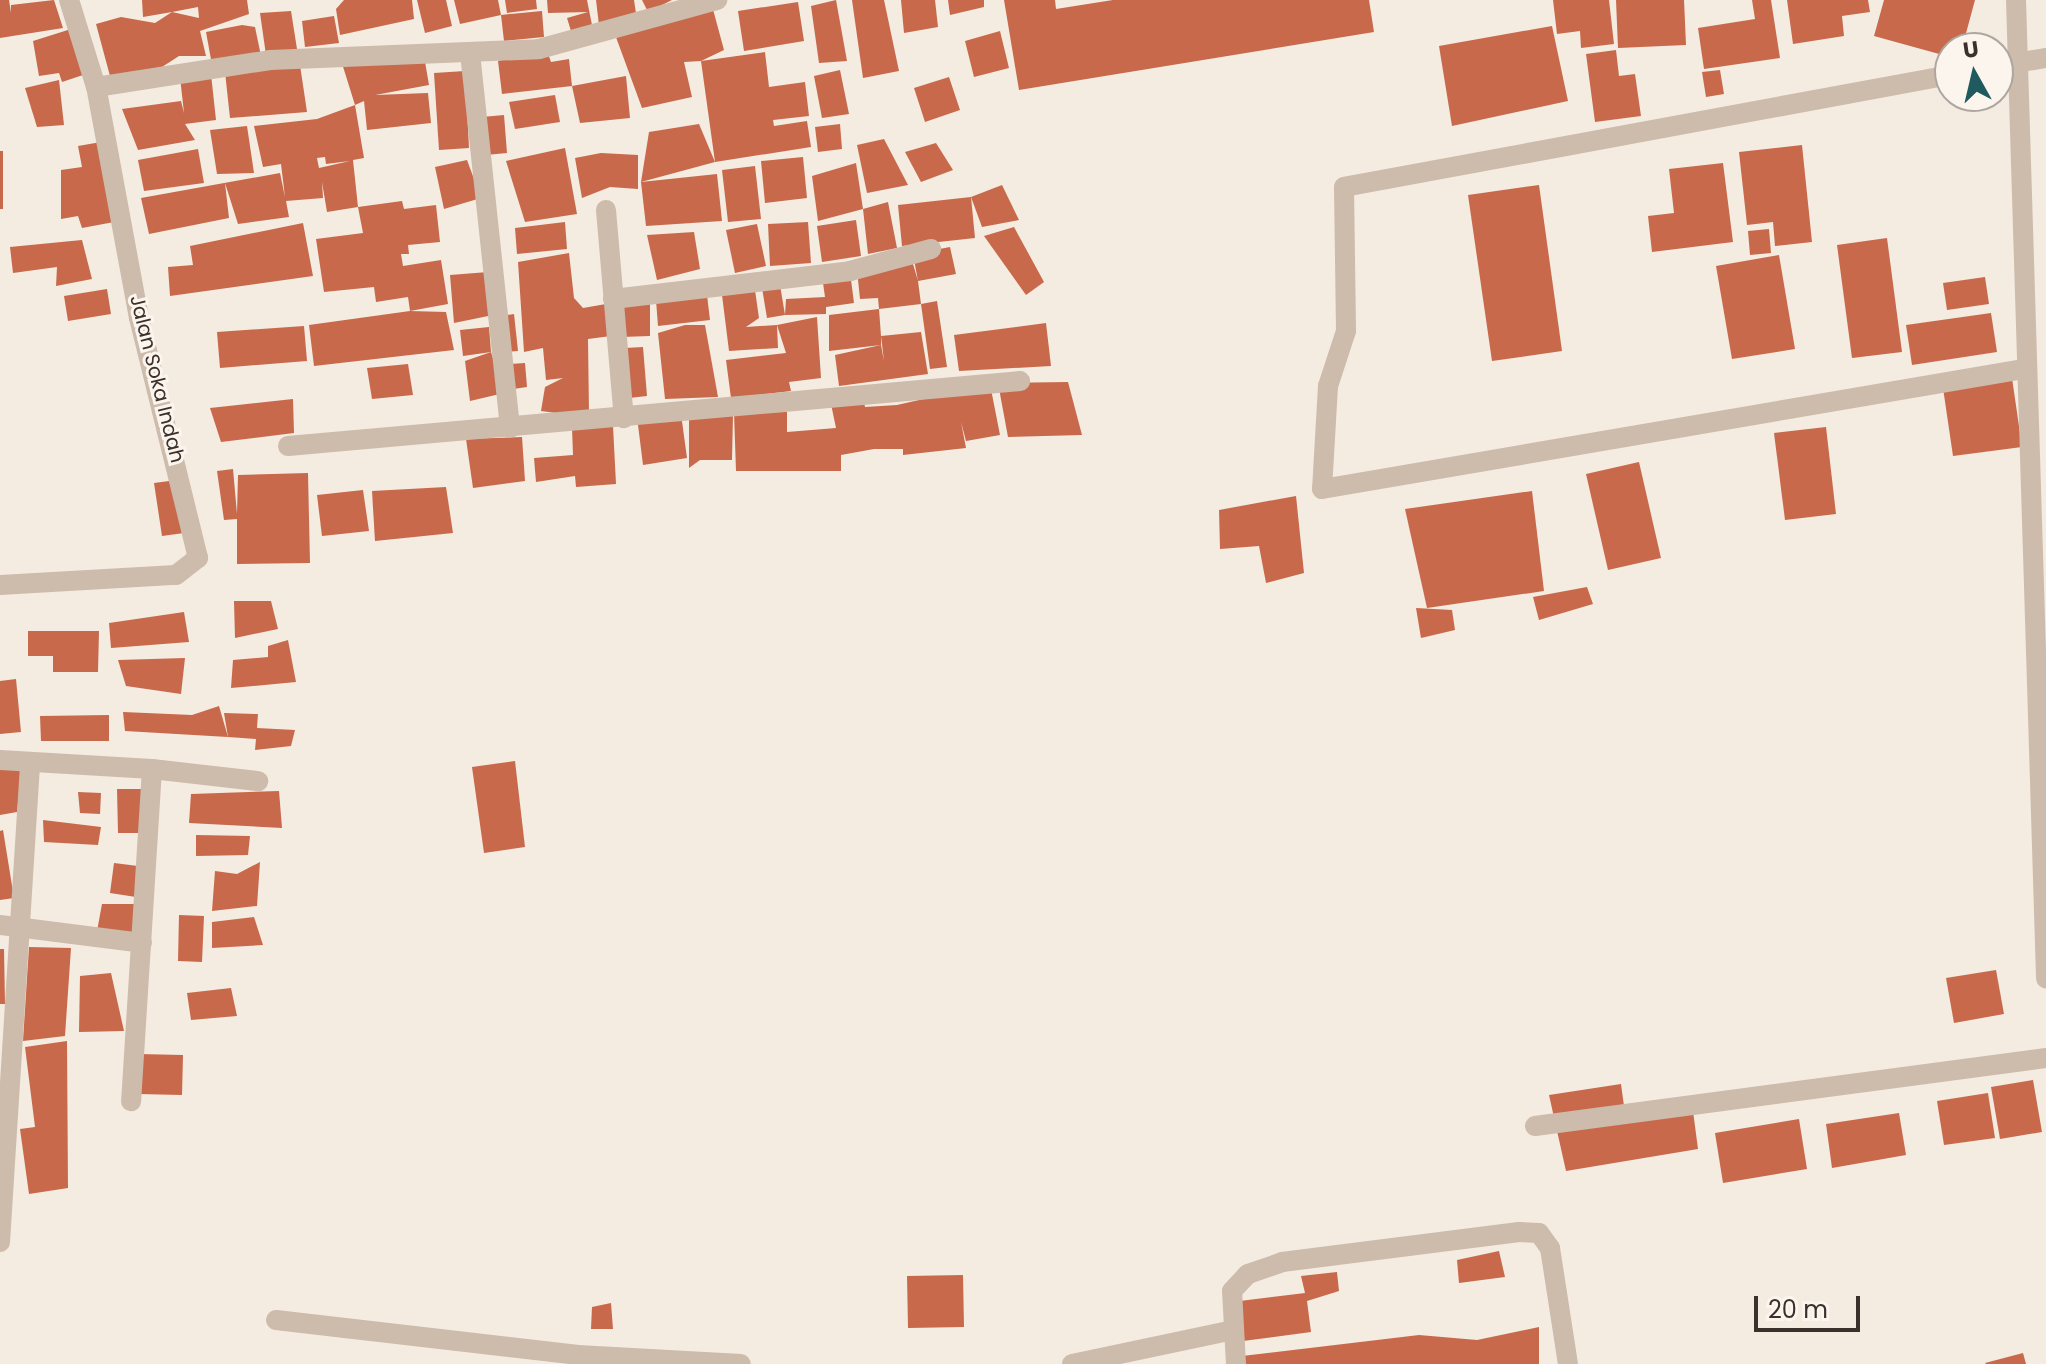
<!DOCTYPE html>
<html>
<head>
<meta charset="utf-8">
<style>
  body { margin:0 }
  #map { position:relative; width:2046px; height:1364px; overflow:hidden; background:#f4ebe1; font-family:Poppins,sans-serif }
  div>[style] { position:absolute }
  .building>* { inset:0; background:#c8694b }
  .minor>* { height:20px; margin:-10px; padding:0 10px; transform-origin:10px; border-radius:10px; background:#cdbbac }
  span { translate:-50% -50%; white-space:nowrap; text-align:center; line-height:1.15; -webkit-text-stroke:6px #fbf5ee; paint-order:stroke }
  .street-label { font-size:20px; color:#3b302b }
  .north { position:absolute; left:1934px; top:32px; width:80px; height:80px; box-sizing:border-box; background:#fbf5ee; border:2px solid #aea6a0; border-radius:50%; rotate:352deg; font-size:22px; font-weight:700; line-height:32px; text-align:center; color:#3b302b }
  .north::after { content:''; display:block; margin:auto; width:28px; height:36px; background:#1f5a5e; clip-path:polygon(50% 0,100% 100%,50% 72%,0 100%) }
  .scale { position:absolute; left:1754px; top:1296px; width:106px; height:36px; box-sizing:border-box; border:4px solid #3b302b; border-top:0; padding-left:10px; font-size:24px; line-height:28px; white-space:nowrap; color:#3b302b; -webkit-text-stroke:6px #fbf5ee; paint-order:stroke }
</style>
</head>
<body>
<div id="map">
  <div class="building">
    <i style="clip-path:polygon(0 0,9px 0,11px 13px,11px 5px,54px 0,63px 28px,0 38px)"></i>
    <i style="clip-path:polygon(142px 0,247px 0,249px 14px,200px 31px,206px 56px,179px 56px,162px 67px,110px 76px,96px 24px,121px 17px,155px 23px,172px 12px,199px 18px,198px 7px,172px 12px,143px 17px)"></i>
    <i style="clip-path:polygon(344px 0,412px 0,414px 19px,340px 35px,336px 9px)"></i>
    <i style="clip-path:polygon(417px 0,446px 0,452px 26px,425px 33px)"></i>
    <i style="clip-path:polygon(454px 0,498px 0,501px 15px,542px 11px,544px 37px,504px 41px,501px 15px,460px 24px)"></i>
    <i style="clip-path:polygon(505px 0,536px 0,537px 9px,507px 13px)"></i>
    <i style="clip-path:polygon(547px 0,587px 0,592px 25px,571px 31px,567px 18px,588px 12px,548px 13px)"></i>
    <i style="clip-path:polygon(596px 0,634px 0,637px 20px,599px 25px)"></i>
    <i style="clip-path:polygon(642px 0,672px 0,648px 12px)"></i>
    <i style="clip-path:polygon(836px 0,847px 61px,819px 63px,811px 6px)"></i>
    <i style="clip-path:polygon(852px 0,884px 0,899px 71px,863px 78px)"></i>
    <i style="clip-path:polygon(901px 0,935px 0,938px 27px,904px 33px)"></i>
    <i style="clip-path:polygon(948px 0,984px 0,984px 7px,950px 15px)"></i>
    <i style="clip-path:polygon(1004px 0,1055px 0,1056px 9px,1113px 0,1369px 0,1374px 32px,1019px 90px)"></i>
    <i style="clip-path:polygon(1553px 0,1609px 0,1614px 44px,1581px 48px,1580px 31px,1557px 34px)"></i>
    <i style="clip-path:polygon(1616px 0,1684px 0,1686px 45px,1618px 48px)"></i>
    <i style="clip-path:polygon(1752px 0,1771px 0,1780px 58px,1704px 69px,1698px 28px,1755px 19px)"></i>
    <i style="clip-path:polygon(1787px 0,1868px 0,1870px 12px,1842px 16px,1844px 36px,1793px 44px)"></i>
    <i style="clip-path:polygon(1884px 0,1975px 0,1962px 48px,1950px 48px,1950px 57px,1874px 36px)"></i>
    <i style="clip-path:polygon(711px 2px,724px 50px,701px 61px,765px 52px,769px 87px,805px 82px,809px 116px,773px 120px,774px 126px,807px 121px,811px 147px,715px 162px,701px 61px,684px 62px,692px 97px,642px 108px,613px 29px)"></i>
    <i style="clip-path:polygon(798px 2px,804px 41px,744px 51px,738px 11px)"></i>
    <i style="clip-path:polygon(291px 11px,297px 49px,266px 55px,260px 13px)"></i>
    <i style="clip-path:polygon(334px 16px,339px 43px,305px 47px,302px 21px)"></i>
    <i style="clip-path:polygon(242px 25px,255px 27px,261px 56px,212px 65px,206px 32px)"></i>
    <i style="clip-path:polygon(1552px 26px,1568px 101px,1452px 126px,1439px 46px)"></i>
    <i style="clip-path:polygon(71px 29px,86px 74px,62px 82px,59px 73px,39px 76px,33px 41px)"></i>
    <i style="clip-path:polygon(1000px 31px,1009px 68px,974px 77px,965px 41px)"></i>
    <i style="clip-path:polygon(546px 48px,551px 62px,569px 59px,572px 86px,626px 76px,630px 118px,580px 123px,572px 86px,502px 94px,498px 61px)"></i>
    <i style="clip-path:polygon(evenodd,423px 50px,429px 85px,375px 95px,428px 93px,431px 123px,367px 130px,364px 101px,355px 105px,364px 158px,353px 160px,358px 207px,327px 212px,322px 182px,323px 198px,286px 201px,289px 217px,238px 224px,225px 183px,229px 218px,149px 234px,141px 198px,280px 173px,285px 197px,281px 164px,263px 167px,254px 126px,317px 119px,355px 105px,340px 57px,423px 50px,325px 157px,326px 164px,350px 161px,319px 168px,317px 158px,325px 157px)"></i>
    <i style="clip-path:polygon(1616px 50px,1619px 76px,1635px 74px,1641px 116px,1595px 122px,1586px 54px)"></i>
    <i style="clip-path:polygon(300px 65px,307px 112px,230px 118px,225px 72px)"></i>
    <i style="clip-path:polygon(840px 70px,849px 114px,822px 118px,814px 76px)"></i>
    <i style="clip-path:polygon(1720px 70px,1724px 94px,1706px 97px,1702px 72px)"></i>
    <i style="clip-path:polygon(465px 71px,469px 148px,439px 150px,434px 73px)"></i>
    <i style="clip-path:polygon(211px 74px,216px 120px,185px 124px,195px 140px,138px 150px,122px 109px,181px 101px,184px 113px,180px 77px)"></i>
    <i style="clip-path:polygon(949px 77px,960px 110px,925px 122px,914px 88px)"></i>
    <i style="clip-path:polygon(59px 80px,64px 125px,37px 127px,25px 88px)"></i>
    <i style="clip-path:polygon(555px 95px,560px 122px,515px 129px,509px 102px)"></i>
    <i style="clip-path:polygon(504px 115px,507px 153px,486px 155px,482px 117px)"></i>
    <i style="clip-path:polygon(699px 124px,715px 162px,641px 182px,649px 132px)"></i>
    <i style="clip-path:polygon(840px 124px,842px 149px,818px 152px,815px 127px)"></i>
    <i style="clip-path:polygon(247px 126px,254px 173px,217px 174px,210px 130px)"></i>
    <i style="clip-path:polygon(884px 139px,908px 185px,867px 193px,857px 145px)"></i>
    <i style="clip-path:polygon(101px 142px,114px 222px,82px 228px,78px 216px,61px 219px,61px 170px,82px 167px,78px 146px)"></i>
    <i style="clip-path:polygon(936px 143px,953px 170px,921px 182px,905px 152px)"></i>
    <i style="clip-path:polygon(1802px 145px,1812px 242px,1775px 246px,1773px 222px,1747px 225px,1739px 152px)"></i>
    <i style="clip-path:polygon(565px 148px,577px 214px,525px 222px,506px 161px)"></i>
    <i style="clip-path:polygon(198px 149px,204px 183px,144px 191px,138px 160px)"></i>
    <i style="clip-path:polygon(0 151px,3px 151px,3px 209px,0 209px)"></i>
    <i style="clip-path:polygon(601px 153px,638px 155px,638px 189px,610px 187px,582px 198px,575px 158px)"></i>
    <i style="clip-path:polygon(803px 157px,807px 198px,765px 203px,761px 161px)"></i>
    <i style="clip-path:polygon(467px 160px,481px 198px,444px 209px,435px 167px)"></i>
    <i style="clip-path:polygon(856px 163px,863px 209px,888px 202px,897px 248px,868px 254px,863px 209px,818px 221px,812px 176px)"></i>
    <i style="clip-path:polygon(1723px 163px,1733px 242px,1652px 252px,1648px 216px,1674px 213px,1669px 169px)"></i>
    <i style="clip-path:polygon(755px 166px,761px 219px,728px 222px,722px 170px)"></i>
    <i style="clip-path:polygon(717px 174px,722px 221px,646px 226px,641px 182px)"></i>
    <i style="clip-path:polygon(1002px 185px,1019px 220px,982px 227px,971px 197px)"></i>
    <i style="clip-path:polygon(1539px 185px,1562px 351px,1492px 361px,1468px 195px)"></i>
    <i style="clip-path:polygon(971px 197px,975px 238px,902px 246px,898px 205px)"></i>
    <i style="clip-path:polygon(402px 201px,404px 209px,436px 205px,440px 242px,408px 245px,409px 254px,401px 254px,403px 266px,441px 260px,448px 304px,410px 311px,446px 312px,454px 350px,314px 366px,309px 325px,410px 311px,408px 297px,376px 302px,374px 287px,324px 292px,316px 239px,363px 233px,358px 207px)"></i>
    <i style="clip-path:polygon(856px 220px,861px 256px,822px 262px,817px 226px)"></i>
    <i style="clip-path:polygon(565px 222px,567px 249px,517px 254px,515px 228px)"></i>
    <i style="clip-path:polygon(808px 222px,811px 263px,770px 266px,768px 224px)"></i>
    <i style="clip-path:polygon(303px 223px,313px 276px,170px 296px,168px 267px,193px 265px,190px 246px)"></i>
    <i style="clip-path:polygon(757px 224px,766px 266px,735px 273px,726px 230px)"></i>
    <i style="clip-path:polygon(1014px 227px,1044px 282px,1026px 295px,984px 236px)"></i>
    <i style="clip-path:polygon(1769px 229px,1771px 253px,1750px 255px,1748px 231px)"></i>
    <i style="clip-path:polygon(694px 232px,700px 269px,657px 280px,647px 235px)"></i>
    <i style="clip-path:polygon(1887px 238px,1902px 352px,1852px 358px,1837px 245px)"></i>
    <i style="clip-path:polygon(82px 240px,92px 279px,56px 286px,57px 267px,13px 273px,10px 247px)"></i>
    <i style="clip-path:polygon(950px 247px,956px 274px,918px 281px,921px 304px,937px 301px,947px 367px,930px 369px,921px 304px,879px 309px,878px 298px,860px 299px,857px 270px,913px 264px,918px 281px,913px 254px)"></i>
    <i style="clip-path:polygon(569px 253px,574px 298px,583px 308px,606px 304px,611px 336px,588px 339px,589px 413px,571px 415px,541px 411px,545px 387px,563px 378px,546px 380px,543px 348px,524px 352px,518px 262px)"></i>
    <i style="clip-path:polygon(1779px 255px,1795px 349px,1732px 359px,1716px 266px)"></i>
    <i style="clip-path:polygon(488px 272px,493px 315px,454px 323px,450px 275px)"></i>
    <i style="clip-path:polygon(850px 272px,854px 303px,826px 307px,826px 314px,785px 315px,786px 299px,825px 297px,822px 276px)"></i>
    <i style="clip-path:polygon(1985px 277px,1989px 304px,1947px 310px,1943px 283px)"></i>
    <i style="clip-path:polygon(754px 283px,759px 318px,746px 327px,777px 325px,778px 348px,729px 351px,721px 287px)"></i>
    <i style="clip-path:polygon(780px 285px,785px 315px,767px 318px,762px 288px)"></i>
    <i style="clip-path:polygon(107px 289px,111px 314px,68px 321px,64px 296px)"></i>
    <i style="clip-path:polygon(707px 295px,710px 320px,658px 326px,656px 300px)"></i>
    <i style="clip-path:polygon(650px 301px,650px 336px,621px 337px,619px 302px)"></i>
    <i style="clip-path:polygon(879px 309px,881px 336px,921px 332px,928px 374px,839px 386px,835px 355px,881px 345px,884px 361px,881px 336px,881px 345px,829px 351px,829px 315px)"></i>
    <i style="clip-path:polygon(1991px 313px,1997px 352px,1912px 365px,1906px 325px)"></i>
    <i style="clip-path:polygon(514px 314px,518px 351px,505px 352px,501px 316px)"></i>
    <i style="clip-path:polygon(817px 317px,821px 378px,789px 382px,791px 391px,731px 398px,726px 360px,786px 353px,777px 325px)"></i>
    <i style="clip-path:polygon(1046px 323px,1051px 366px,959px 371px,954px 335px)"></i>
    <i style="clip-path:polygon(685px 325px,705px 325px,718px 397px,665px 399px,658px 333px)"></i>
    <i style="clip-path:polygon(304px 326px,307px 361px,220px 368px,217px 332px)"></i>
    <i style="clip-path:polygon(489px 327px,491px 352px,463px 356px,460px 330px)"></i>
    <i style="clip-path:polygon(643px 347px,647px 396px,629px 398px,625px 348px)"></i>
    <i style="clip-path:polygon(491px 352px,504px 393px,470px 401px,465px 361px)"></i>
    <i style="clip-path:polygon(525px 363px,527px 387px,513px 389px,510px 364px)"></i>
    <i style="clip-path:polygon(408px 364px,413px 395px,372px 399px,367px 368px)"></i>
    <i style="clip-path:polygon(2012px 378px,2022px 447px,1953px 456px,1943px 388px)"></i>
    <i style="clip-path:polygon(1068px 382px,1082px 435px,1008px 437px,998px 383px)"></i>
    <i style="clip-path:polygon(990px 384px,1000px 435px,966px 441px,961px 422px,966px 448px,903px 455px,903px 449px,874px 449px,841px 455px,841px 471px,736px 471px,734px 413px,787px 412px,787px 432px,836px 428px,831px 404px,863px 397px,865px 407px,897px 405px)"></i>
    <i style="clip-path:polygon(293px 399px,294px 433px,221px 442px,210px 408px)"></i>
    <i style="clip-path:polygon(681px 414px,687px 458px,643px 465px,637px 417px)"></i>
    <i style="clip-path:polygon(689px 414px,733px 415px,732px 460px,700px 460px,689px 468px)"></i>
    <i style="clip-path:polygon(613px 426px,616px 484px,576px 487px,575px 476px,536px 482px,534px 458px,573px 455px,572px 428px)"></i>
    <i style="clip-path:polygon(1826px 427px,1836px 514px,1785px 520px,1774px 433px)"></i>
    <i style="clip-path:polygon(522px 437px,525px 481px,473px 488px,466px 439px)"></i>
    <i style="clip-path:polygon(1639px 462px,1661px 558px,1608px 570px,1586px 474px)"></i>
    <i style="clip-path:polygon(233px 469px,237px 514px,238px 475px,308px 473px,310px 563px,237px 564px,237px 519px,224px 520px,217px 471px)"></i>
    <i style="clip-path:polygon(177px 480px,184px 533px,162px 536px,154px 483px)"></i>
    <i style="clip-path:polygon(446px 487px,453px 533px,375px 541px,372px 491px)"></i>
    <i style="clip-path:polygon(363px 490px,369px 531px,322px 536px,317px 495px)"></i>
    <i style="clip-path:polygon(1532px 491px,1544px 591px,1427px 608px,1405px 509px)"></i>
    <i style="clip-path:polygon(1296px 496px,1304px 573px,1266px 583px,1259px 546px,1220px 549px,1219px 510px)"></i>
    <i style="clip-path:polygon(1587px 587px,1593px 604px,1539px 620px,1533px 597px)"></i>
    <i style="clip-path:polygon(234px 601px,271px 601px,278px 629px,235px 638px)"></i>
    <i style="clip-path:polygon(1416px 608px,1452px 610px,1455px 630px,1421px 638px)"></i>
    <i style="clip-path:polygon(184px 612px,189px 642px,111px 648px,109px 623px)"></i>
    <i style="clip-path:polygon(28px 631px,99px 631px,98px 672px,53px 672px,53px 656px,28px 656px)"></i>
    <i style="clip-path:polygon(288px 640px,296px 682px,231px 688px,233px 660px,268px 657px,268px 646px)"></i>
    <i style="clip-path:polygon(185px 658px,181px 694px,126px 686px,118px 660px)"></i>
    <i style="clip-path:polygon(16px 679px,21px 732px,0 734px,0 681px)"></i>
    <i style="clip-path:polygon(219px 706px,228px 737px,125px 731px,123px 712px,192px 715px)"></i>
    <i style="clip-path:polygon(224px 713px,258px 714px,257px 728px,295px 730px,291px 746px,255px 750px,256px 739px,228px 737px)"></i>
    <i style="clip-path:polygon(109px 715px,109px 741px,41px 741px,40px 716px)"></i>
    <i style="clip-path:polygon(515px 761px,525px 847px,484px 853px,472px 767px)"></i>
    <i style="clip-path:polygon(0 768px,22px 770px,17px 812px,0 815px)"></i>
    <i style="clip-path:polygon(117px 789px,142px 789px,142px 833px,118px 833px)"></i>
    <i style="clip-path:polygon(279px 791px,282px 828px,189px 823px,191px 794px)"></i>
    <i style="clip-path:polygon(78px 792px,101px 793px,100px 814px,80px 813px)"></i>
    <i style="clip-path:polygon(43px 820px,101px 827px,98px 845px,44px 842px)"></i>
    <i style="clip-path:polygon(3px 830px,14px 898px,0 900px,0 831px)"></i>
    <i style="clip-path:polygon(196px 835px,250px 836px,248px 855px,196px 856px)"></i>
    <i style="clip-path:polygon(260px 862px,257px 906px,212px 911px,215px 871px,237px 874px)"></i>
    <i style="clip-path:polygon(114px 863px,138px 866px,136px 897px,110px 893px)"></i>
    <i style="clip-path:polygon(102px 904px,136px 904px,135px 936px,97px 931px)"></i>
    <i style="clip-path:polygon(179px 915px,204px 916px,202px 962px,178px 961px)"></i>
    <i style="clip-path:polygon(254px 917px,263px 945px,212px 948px,212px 922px)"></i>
    <i style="clip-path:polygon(29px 947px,71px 948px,65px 1036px,23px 1041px)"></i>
    <i style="clip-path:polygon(0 949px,4px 949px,5px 1004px,0 1004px)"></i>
    <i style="clip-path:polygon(1996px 970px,2004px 1014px,1954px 1023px,1946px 978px)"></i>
    <i style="clip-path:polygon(111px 973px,124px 1031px,79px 1032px,80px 976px)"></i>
    <i style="clip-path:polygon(231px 988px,237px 1016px,191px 1020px,187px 993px)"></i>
    <i style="clip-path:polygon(67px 1041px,68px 1188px,29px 1194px,20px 1129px,35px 1127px,25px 1047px)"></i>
    <i style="clip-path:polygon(139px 1054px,183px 1055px,182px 1095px,138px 1094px)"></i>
    <i style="clip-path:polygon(2033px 1080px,2042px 1132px,2000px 1139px,1991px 1087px)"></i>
    <i style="clip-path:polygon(1621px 1084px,1624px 1106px,1691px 1096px,1698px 1149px,1566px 1171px,1549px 1095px)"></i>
    <i style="clip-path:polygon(1988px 1093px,1995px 1138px,1944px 1145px,1937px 1101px)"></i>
    <i style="clip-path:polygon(1899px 1113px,1906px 1155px,1832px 1168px,1826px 1124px)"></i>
    <i style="clip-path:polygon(1799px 1119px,1807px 1169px,1723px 1183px,1715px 1133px)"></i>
    <i style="clip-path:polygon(1499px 1251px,1505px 1277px,1459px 1283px,1457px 1260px)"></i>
    <i style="clip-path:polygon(1337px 1272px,1339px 1291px,1307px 1301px,1311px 1332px,1243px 1341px,1240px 1301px,1305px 1293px,1301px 1276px)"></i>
    <i style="clip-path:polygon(963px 1275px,964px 1327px,908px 1328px,907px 1276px)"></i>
    <i style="clip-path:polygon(611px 1303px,613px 1329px,591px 1329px,592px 1307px)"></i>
    <i style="clip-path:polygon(1539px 1327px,1539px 1364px,1243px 1364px,1242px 1356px,1419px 1335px,1477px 1340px)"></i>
    <i style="clip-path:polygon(2023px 1353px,2026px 1364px,1986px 1364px,1985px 1363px)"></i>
  </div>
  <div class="minor">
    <i style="left:2016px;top:0;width:979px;rotate:88.24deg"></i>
    <i style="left:470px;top:53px;width:377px;rotate:83.9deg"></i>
    <i style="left:1998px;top:66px;width:49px;rotate:-9.5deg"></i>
    <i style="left:1950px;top:75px;width:616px;rotate:169.53deg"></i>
    <i style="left:1344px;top:187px;width:144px;rotate:89.2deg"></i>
    <i style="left:1346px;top:331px;width:58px;rotate:108.1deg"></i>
    <i style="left:1328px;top:386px;width:103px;rotate:93.3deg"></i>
    <i style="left:1322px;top:489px;width:711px;rotate:-9.71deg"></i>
    <i style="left:96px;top:87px;width:176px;rotate:-8.8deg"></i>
    <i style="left:270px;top:60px;width:269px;rotate:-2.3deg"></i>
    <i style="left:539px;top:49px;width:185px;rotate:-15.4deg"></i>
    <i style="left:606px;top:210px;width:209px;rotate:85.1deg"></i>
    <i style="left:613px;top:299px;width:239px;rotate:-6.7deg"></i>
    <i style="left:850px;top:271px;width:84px;rotate:-15.2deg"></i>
    <i style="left:288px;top:446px;width:735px;rotate:-5.07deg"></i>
    <i style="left:0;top:585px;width:176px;rotate:-3.3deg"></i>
    <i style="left:176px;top:575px;width:28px;rotate:-38deg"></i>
    <i style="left:198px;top:558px;width:247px;rotate:-103.8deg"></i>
    <i style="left:139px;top:318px;width:235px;rotate:-100.5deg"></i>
    <i style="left:96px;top:87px;width:91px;rotate:-107.2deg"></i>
    <i style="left:0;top:760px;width:152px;rotate:3.4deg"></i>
    <i style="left:152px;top:769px;width:333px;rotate:93.6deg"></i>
    <i style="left:152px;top:769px;width:107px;rotate:6.5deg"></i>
    <i style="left:0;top:925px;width:143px;rotate:7.2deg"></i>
    <i style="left:1535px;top:1126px;width:516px;rotate:-7.58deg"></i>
    <i style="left:0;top:1242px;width:478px;rotate:-86.4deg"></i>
    <i style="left:276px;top:1320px;width:304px;rotate:6.6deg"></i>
    <i style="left:578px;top:1355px;width:163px;rotate:3.2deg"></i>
    <i style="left:1072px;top:1364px;width:160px;rotate:-11.9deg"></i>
    <i style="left:1236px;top:1364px;width:73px;rotate:-93.1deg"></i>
    <i style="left:1232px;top:1291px;width:23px;rotate:-47deg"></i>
    <i style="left:1248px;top:1274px;width:36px;rotate:-19deg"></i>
    <i style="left:1282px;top:1262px;width:239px;rotate:-7.2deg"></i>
    <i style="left:1519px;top:1232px;width:20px;rotate:3deg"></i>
    <i style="left:1539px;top:1233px;width:19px;rotate:54deg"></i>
    <i style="left:1550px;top:1248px;width:117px;rotate:81.2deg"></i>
  </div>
  <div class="street-label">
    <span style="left:157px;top:379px;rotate:76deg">Jalan Soka Indah</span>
  </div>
  <div class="north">U</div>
  <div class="scale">20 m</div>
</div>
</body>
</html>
